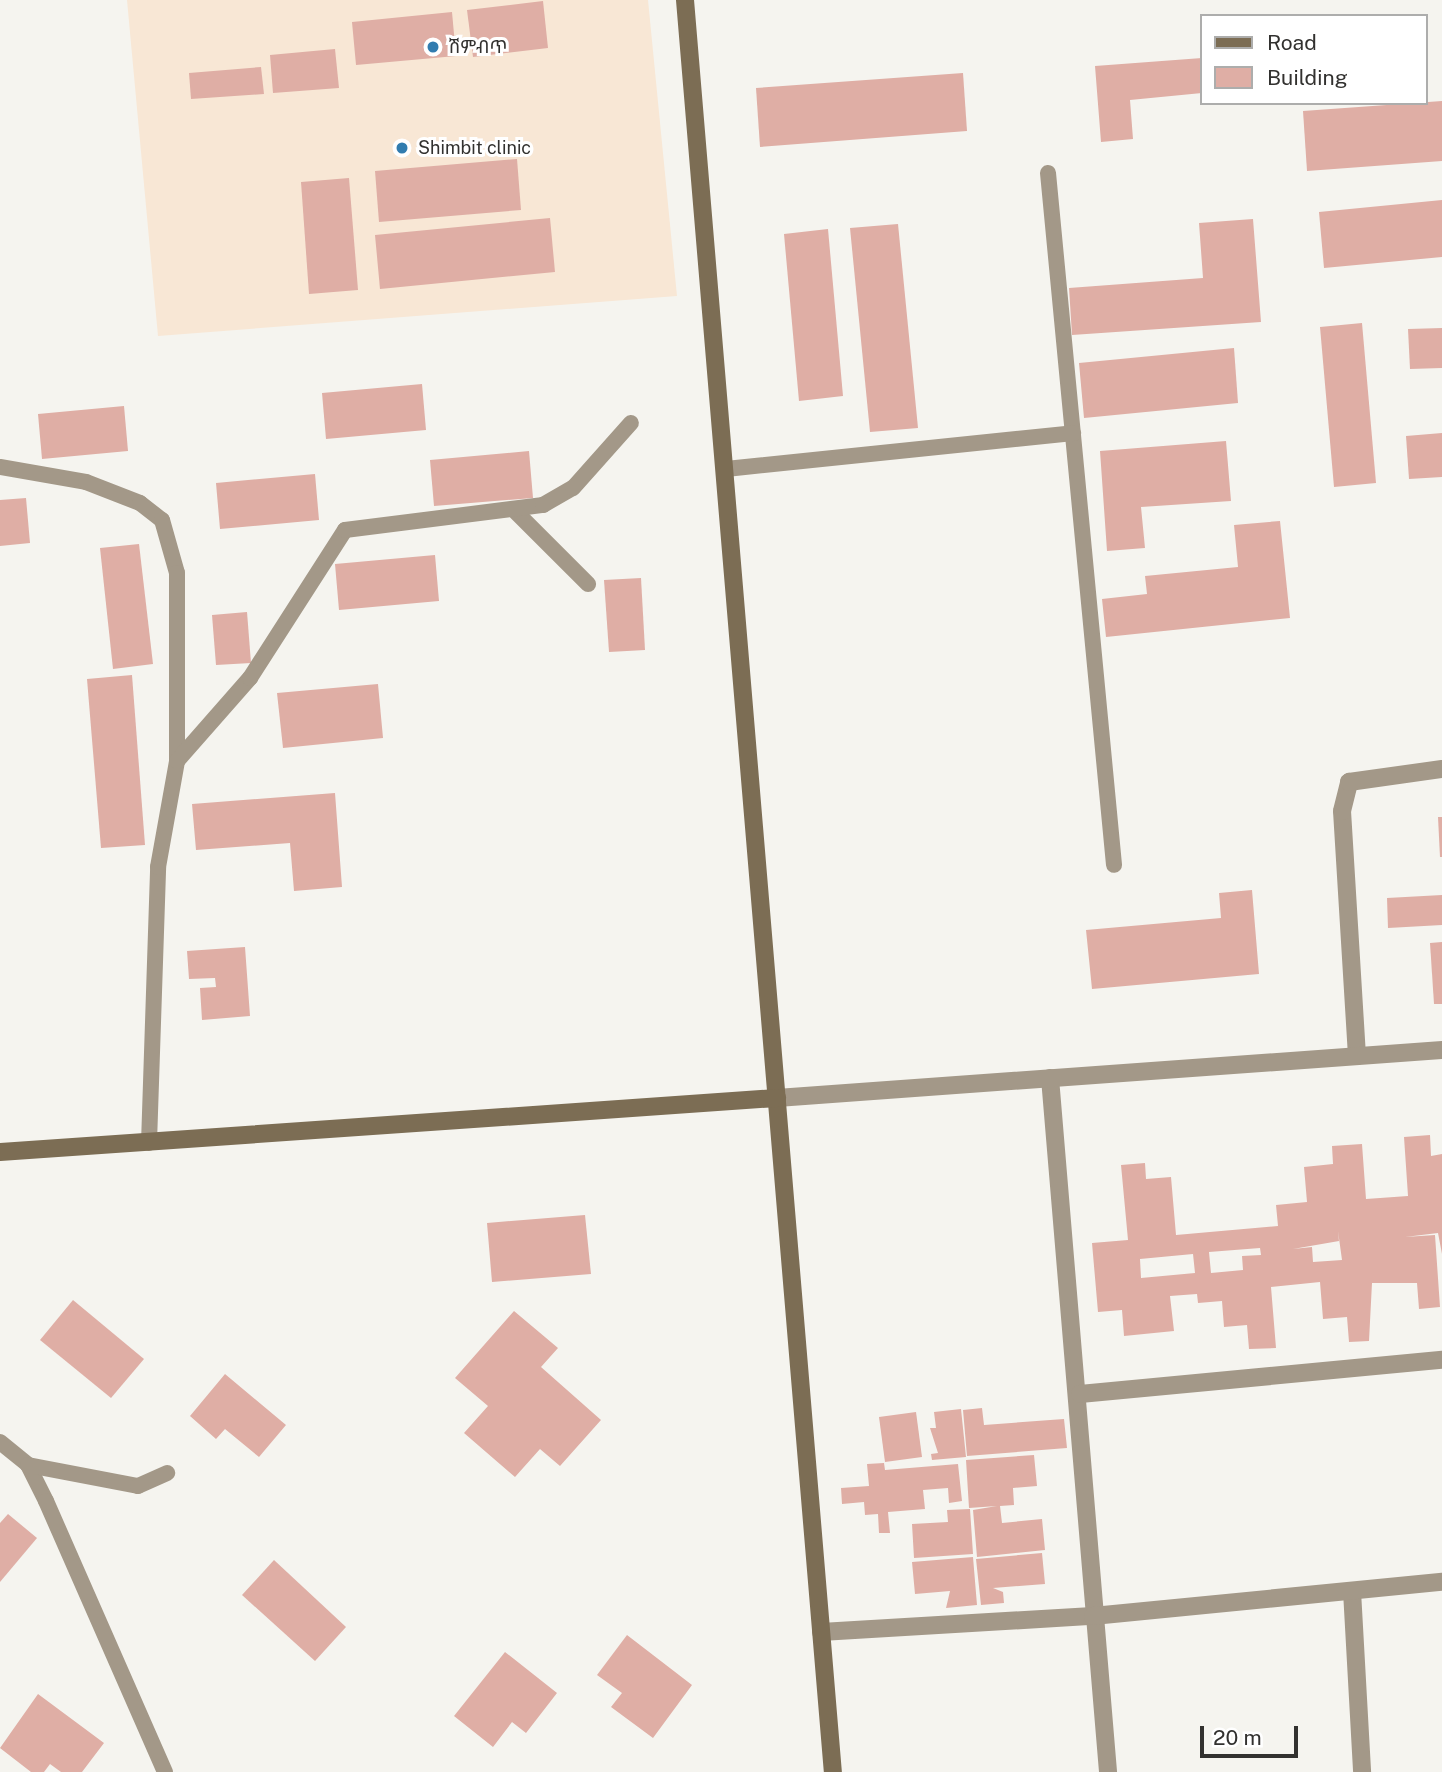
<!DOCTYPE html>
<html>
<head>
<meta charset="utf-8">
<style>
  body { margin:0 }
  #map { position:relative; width:1442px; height:1772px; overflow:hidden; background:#f5f4ef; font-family:"Public Sans","Noto Sans Ethiopic",sans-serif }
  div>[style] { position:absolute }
  .medical>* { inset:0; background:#f8e7d5 }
  .building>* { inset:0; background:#dfaea5 }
  .lane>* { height:16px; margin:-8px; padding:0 8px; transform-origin:8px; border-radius:8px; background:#a39888 }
  .street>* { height:18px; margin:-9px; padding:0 9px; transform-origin:9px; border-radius:9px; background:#a39888 }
  .secondary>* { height:18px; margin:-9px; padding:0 9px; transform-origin:9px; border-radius:9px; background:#7c6d54 }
  .dots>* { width:19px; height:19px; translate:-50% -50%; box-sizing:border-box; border:4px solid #fff; border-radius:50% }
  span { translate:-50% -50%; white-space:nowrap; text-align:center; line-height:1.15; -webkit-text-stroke:6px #fff; paint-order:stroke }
  .poi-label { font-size:18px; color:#32312f }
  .left { translate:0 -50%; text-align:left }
  .legend { position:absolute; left:1200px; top:14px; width:228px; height:91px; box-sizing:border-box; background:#fff; border:2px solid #adadac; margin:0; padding:9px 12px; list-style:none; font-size:21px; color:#32312f }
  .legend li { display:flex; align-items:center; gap:14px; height:35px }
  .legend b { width:35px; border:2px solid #adadac }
  .scale { position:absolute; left:1200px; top:1726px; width:98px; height:32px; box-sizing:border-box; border:4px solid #32312f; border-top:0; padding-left:9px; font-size:21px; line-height:24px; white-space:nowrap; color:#32312f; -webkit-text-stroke:5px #fff; paint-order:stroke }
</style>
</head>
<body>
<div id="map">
  <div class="medical">
    <i style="clip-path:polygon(127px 0,648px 0,677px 296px,158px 336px)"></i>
  </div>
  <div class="building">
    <i style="clip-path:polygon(543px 1px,548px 48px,473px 57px,467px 10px)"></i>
    <i style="clip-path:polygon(452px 12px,456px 56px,356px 65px,352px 22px)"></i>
    <i style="clip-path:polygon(335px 49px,339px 88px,273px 93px,270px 55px)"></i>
    <i style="clip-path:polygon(1202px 58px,1202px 93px,1130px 100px,1133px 139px,1101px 142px,1095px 66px)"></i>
    <i style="clip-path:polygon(261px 67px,264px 94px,191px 99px,189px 73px)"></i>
    <i style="clip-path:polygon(963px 73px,967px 131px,760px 147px,756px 88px)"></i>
    <i style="clip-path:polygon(1442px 101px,1442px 161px,1307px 171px,1303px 111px)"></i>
    <i style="clip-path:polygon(517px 159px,521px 210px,379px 222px,375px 171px)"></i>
    <i style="clip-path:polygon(349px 178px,358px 290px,309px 294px,301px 182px)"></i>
    <i style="clip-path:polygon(1442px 200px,1442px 257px,1324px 268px,1319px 212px)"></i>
    <i style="clip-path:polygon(550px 218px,555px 272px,380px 289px,375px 235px)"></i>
    <i style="clip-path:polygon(1253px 219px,1261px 322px,1072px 335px,1069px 288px,1203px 278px,1199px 223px)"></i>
    <i style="clip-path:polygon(898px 224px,918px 428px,870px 432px,850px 228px)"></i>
    <i style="clip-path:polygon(828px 229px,843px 396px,799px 401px,784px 234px)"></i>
    <i style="clip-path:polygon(1362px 323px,1376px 483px,1334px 487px,1320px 327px)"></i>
    <i style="clip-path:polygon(1442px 328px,1442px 368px,1410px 369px,1408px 329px)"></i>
    <i style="clip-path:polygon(1234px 348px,1238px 403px,1084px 418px,1079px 363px)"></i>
    <i style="clip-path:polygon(422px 384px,426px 430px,326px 439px,322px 393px)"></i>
    <i style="clip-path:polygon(124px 406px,128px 451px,42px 459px,38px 414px)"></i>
    <i style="clip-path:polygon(1442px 433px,1442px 477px,1409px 479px,1406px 436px)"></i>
    <i style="clip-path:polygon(1226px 441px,1231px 501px,1141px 507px,1145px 548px,1107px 551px,1100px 451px)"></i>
    <i style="clip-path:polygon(529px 451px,533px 498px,434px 506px,430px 460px)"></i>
    <i style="clip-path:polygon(315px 474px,319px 520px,220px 529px,216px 483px)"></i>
    <i style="clip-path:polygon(26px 498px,30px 543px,0 546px,0 500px)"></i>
    <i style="clip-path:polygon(1280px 521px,1290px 618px,1106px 637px,1102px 599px,1147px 594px,1145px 576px,1238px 567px,1234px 525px)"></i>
    <i style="clip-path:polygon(139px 544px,153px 664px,113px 669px,100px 548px)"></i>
    <i style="clip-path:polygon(435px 555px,439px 601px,339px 610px,335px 564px)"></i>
    <i style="clip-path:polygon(641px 578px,645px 650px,609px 652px,604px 580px)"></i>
    <i style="clip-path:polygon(247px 612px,251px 663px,216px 665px,212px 615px)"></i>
    <i style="clip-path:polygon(132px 675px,145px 845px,101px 848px,87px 679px)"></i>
    <i style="clip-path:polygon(378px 684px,383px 738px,283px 748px,277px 693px)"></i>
    <i style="clip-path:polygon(335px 793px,342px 887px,294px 891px,290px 843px,196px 850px,192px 804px)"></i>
    <i style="clip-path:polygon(1438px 817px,1442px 817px,1442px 857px,1440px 857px)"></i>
    <i style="clip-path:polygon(1252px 890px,1259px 974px,1092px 989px,1086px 930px,1221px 918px,1219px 893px)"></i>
    <i style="clip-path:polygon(1442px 895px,1442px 925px,1388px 928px,1387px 898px)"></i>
    <i style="clip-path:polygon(1442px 942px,1442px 1004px,1434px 1004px,1430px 943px)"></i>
    <i style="clip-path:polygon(245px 947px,250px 1016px,202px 1020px,200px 988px,216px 987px,215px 978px,189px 979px,187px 951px)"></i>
    <i style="clip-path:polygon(evenodd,1430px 1135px,1431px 1156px,1442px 1154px,1442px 1254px,1438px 1233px,1405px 1237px,1435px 1235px,1440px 1307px,1419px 1309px,1417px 1283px,1372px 1283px,1369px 1341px,1349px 1342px,1347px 1317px,1323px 1319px,1320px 1282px,1271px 1287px,1276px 1348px,1249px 1349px,1247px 1325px,1224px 1327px,1222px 1301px,1198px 1303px,1197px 1294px,1170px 1296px,1174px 1331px,1124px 1336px,1122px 1310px,1098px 1312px,1092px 1243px,1128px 1240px,1121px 1165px,1145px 1163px,1146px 1179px,1171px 1177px,1176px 1235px,1278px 1226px,1276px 1205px,1307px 1202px,1304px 1167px,1333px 1164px,1332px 1146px,1362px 1144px,1366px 1199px,1408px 1196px,1404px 1137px,1430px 1135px,1338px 1231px,1342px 1260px,1313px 1262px,1312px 1247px,1293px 1249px,1339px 1241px,1338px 1231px,1430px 1135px,1260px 1248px,1261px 1255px,1242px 1256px,1243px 1270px,1211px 1273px,1209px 1252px,1260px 1248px,1430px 1135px,1193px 1254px,1195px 1273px,1141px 1278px,1140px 1259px,1193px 1254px)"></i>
    <i style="clip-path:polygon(585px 1215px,591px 1274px,492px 1282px,487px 1223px)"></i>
    <i style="clip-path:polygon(73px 1300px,144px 1359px,111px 1398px,40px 1340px)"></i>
    <i style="clip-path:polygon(514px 1311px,558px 1348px,541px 1367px,601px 1420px,560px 1466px,540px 1449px,515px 1477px,464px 1433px,488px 1406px,455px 1378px)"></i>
    <i style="clip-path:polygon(225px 1374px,286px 1425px,259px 1457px,225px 1429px,216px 1439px,190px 1416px)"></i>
    <i style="clip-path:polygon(982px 1408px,984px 1425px,1064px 1419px,1067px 1448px,967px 1456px,963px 1410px)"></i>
    <i style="clip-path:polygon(961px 1409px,966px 1457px,932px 1460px,931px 1454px,938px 1453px,930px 1428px,936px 1428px,934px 1412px)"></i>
    <i style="clip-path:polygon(916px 1412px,922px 1457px,885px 1462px,879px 1417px)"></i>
    <i style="clip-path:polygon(1034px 1455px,1037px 1486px,1013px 1488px,1014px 1505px,1000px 1506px,1002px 1523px,1042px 1519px,1045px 1550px,977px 1557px,973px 1510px,997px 1506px,969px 1508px,966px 1460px)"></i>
    <i style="clip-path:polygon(884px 1463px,885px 1470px,958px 1464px,962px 1501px,949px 1503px,948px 1488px,923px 1490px,925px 1509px,888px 1512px,890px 1533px,879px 1533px,878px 1514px,865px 1515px,864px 1502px,842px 1504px,841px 1488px,869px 1486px,867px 1464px)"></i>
    <i style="clip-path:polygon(970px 1509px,973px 1554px,914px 1558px,912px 1524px,948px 1522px,947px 1510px)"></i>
    <i style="clip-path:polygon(8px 1514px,37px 1538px,0 1582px,0 1523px)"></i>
    <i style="clip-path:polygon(1042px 1553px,1045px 1584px,993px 1588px,1003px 1592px,1004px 1603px,981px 1605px,976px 1559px)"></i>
    <i style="clip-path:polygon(973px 1557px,977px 1605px,946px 1608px,950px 1591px,915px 1594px,912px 1562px)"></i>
    <i style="clip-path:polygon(274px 1560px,346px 1627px,315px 1661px,242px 1595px)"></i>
    <i style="clip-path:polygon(627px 1635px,692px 1685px,653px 1738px,611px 1707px,622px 1693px,597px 1675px)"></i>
    <i style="clip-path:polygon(505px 1652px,557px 1693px,526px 1733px,512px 1722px,493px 1747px,454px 1716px)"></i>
    <i style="clip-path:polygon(38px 1694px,104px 1743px,82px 1772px,61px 1772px,50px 1764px,44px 1772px,31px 1772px,0 1748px)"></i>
  </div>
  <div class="lane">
    <i style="left:1048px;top:173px;width:695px;rotate:84.55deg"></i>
    <i style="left:0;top:467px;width:87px;rotate:9.9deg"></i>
    <i style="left:86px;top:482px;width:58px;rotate:21.3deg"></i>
    <i style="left:140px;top:503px;width:28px;rotate:38deg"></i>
    <i style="left:162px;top:520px;width:55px;rotate:74.2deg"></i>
    <i style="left:177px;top:573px;width:188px;rotate:90deg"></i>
    <i style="left:726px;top:469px;width:349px;rotate:-5.9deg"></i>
    <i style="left:516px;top:512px;width:102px;rotate:45deg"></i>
    <i style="left:149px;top:1143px;width:276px;rotate:-88.1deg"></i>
    <i style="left:158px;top:867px;width:108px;rotate:-79.8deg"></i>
    <i style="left:177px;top:761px;width:111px;rotate:-48.7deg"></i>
    <i style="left:250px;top:678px;width:176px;rotate:-57.3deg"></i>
    <i style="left:345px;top:530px;width:200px;rotate:-7.2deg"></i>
    <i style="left:543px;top:505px;width:34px;rotate:-30deg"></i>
    <i style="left:573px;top:488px;width:87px;rotate:-48.3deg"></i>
    <i style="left:0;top:1442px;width:36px;rotate:39deg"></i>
    <i style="left:28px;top:1465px;width:40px;rotate:63.4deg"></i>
    <i style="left:46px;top:1501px;width:296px;rotate:66.3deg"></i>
    <i style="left:28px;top:1465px;width:112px;rotate:10.8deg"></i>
    <i style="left:138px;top:1486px;width:32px;rotate:-24deg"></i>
  </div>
  <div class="street">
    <i style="left:1357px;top:1056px;width:245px;rotate:-93.5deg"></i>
    <i style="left:1342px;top:811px;width:30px;rotate:-76deg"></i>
    <i style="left:1349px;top:782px;width:94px;rotate:-8deg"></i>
    <i style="left:1050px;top:1078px;width:696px;rotate:85.22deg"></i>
    <i style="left:777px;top:1098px;width:667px;rotate:-4.13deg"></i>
    <i style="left:1080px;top:1394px;width:364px;rotate:-5.4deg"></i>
    <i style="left:1352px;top:1591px;width:181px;rotate:86.8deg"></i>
    <i style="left:821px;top:1632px;width:272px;rotate:-3.4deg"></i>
    <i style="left:1093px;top:1616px;width:351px;rotate:-5.6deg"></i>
  </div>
  <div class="secondary">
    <i style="left:685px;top:0;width:1778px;rotate:85.23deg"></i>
    <i style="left:0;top:1152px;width:779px;rotate:-3.98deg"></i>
  </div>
  <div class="dots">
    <i style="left:433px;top:47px;background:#317caf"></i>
    <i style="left:402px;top:148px;background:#317caf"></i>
  </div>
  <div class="poi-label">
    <span class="left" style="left:449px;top:47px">ሽምብጥ</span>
    <span class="left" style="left:418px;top:148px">Shimbit clinic</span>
  </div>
  <ul class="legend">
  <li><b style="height:9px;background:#7c6d54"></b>Road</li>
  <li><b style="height:19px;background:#dfaea5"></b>Building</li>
  </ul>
  <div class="scale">20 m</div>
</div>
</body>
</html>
